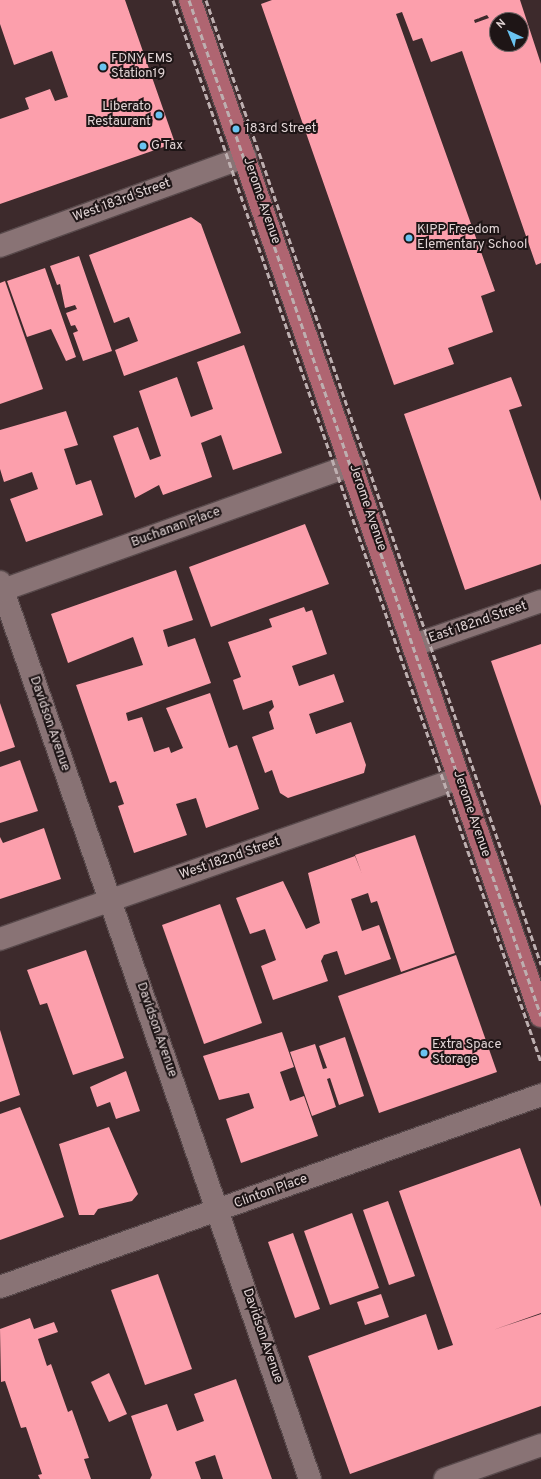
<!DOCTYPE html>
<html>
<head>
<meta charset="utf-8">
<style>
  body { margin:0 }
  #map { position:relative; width:541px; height:1479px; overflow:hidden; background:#3d2a2c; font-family:Overpass,sans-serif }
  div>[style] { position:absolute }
  .building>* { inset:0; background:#fc9fac }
  .roads { filter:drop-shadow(1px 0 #58494b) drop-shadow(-1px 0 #58494b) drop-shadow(0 1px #58494b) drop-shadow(0 -1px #58494b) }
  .minor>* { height:22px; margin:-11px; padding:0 11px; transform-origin:11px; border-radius:11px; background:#897375 }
  .major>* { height:22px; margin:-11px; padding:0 11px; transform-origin:11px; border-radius:11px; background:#af6571 }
  .rail>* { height:3px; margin-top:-1.5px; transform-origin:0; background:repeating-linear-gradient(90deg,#bdafb0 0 6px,transparent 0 9px) }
  .dots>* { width:11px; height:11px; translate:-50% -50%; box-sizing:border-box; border:2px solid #1e1516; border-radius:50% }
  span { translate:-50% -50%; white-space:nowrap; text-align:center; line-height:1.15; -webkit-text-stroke:4px #1e1516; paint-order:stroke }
  .poi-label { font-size:13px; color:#e2d5d6 }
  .left { translate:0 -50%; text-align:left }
  .right { translate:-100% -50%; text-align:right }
  .street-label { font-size:13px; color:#e2d5d6 }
  .north { position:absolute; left:489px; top:12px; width:40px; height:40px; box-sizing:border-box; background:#1e1516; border:1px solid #6c6263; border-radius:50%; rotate:316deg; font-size:11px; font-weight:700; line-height:16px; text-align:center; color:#e2d5d6 }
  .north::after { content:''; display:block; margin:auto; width:14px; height:18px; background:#6ac3f1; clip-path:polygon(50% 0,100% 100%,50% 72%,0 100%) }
</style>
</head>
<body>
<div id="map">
  <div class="building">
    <i style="clip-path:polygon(0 0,125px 0,175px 143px,0 204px,0 119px,29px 109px,25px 98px,50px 89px,55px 101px,68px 97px,52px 51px,14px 65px,0 24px)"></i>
    <i style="clip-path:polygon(evenodd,272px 0,520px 0,541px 64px,541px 263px,536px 265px,462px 51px,431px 62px,422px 38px,413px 41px,402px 12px,396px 14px,495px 291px,481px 296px,493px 332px,448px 348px,454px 364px,394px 385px,261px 4px,272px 0,487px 15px,489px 18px,475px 23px,474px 20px,487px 15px,272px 0,497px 20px,521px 20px,521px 44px,497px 44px,497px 20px)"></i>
    <i style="clip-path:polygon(191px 217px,201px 224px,241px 333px,124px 376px,115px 350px,138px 341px,129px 317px,114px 323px,89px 255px)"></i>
    <i style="clip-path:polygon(79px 256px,112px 351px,83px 361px,73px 333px,78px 331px,75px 325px,71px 326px,66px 313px,77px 309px,75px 305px,65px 308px,60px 284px,57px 285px,50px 266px)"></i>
    <i style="clip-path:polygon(45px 268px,76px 357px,66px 361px,51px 329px,27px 337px,7px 281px)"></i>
    <i style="clip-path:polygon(5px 281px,43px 389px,0 404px,0 283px)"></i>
    <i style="clip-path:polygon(244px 345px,282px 453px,233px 470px,221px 435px,201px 443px,212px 477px,163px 495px,159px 485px,135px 498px,113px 436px,138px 427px,150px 460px,161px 456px,139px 391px,177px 377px,191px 417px,213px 409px,197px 362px)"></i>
    <i style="clip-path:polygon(511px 377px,522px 406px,509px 410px,541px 501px,541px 564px,465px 590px,404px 414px)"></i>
    <i style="clip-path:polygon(66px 411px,78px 445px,64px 449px,76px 485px,91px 480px,103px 515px,26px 542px,10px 499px,38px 489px,32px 472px,4px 482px,0 469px,0 430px)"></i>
    <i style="clip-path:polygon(305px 524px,329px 584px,211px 627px,189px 567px)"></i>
    <i style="clip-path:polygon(176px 570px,193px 620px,163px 630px,168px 647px,195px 638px,211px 683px,126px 713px,128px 721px,142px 717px,154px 752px,169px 747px,171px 753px,183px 748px,166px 708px,210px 693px,229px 748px,237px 745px,259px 809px,206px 828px,196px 798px,176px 804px,187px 835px,134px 853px,118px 806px,124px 804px,116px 781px,110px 783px,76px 685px,143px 665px,133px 637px,68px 663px,51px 614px)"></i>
    <i style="clip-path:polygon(304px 607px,306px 612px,312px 610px,327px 654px,292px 666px,299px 686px,334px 674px,344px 702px,309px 714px,316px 734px,351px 722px,366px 765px,364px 773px,288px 798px,280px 793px,272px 770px,265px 773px,252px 737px,274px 729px,269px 712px,274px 707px,272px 700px,243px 710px,233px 680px,241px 677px,228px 642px,272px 627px,269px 619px)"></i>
    <i style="clip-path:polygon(541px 644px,541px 806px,491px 661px)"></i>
    <i style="clip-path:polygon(0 703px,15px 747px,0 752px)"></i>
    <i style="clip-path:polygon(20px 760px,38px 811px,0 823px,0 767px)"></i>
    <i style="clip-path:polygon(44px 828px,61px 879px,0 899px,0 837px,3px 843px)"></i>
    <i style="clip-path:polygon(415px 835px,455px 953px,401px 972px,377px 901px,371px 903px,368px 893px,351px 899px,362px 931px,379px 925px,391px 959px,345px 975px,337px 951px,324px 955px,321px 961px,328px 981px,273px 1000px,261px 966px,276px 960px,265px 929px,250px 934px,236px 898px,283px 881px,306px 929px,320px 923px,308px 873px,355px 856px,362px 874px,355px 855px)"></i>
    <i style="clip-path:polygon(220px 904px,262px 1023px,204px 1044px,162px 925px)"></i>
    <i style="clip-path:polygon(86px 950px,124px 1058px,73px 1075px,47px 1003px,40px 1005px,27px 970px)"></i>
    <i style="clip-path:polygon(456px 955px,497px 1072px,379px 1113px,338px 996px)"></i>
    <i style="clip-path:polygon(0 1030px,20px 1095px,0 1102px)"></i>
    <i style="clip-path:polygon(282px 1032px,294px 1067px,280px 1072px,290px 1101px,304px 1096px,318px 1136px,241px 1163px,226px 1119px,254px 1108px,249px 1093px,219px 1100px,203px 1056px)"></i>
    <i style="clip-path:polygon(345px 1037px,364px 1096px,339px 1105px,330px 1078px,327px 1079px,336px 1107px,312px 1116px,290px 1052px,315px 1044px,323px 1069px,327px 1068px,319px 1046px)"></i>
    <i style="clip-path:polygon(126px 1071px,140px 1111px,116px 1119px,110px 1102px,97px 1107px,90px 1087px)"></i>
    <i style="clip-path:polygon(20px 1107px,64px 1217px,0 1240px,0 1114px)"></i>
    <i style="clip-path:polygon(109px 1127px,138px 1194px,132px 1201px,98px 1209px,94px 1215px,79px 1215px,59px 1144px)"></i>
    <i style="clip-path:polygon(520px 1148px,541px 1207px,541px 1313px,493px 1330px,541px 1314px,541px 1406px,350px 1474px,308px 1356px,426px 1314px,438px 1350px,453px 1345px,399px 1191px)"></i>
    <i style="clip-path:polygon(388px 1201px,415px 1276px,389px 1285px,363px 1210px)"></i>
    <i style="clip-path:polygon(352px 1213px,379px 1288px,330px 1305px,304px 1231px)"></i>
    <i style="clip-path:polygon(293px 1233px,320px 1309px,295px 1318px,268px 1242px)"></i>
    <i style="clip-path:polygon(158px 1274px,192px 1369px,145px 1385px,111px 1290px)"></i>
    <i style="clip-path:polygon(381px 1294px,389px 1317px,365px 1325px,357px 1302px)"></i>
    <i style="clip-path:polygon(30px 1318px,34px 1329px,54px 1322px,58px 1332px,38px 1339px,47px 1366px,51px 1364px,68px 1412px,72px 1410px,89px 1458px,84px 1459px,91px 1479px,40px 1479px,38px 1475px,42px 1474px,26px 1427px,21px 1428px,5px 1381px,1px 1382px,0 1329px)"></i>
    <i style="clip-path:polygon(109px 1373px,127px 1414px,109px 1422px,91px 1382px)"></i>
    <i style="clip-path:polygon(236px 1379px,272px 1479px,223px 1479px,215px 1455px,195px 1462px,201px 1479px,150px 1479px,152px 1475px,131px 1416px,167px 1404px,177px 1431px,204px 1421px,194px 1394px)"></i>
  </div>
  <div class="roads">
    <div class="minor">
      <i style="left:0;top:246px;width:261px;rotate:-20deg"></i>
      <i style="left:0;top:582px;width:949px;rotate:70.94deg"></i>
      <i style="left:0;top:591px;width:374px;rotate:-19.7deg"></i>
      <i style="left:414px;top:645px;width:134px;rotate:-19.1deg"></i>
      <i style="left:0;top:939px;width:486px;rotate:-19.3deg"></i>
      <i style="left:0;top:1287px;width:574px;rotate:-19.54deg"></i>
      <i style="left:445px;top:1479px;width:102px;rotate:-19.5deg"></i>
    </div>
    <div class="major">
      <i style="left:190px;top:0;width:1075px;rotate:70.94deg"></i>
    </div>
  </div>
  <div class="rail">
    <i style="left:173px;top:0;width:1124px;rotate:70.89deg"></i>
    <i style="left:189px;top:0;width:1075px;rotate:70.89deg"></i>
    <i style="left:206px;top:0;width:1021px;rotate:70.84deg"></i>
  </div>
  <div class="dots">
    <i style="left:103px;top:67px;background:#6ac3f1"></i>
    <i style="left:159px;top:115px;background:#6ac3f1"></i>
    <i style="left:236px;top:129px;background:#6ac3f1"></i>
    <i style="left:143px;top:146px;background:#6ac3f1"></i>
    <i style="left:409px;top:238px;background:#6ac3f1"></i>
    <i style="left:424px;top:1053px;background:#6ac3f1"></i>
  </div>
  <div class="poi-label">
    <span class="left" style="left:111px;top:67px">FDNY EMS<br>Station19</span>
    <span class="right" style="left:151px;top:115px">Liberato<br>Restaurant</span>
    <span class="left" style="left:245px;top:129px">183rd Street</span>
    <span class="left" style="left:151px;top:146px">G Tax</span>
    <span class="left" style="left:417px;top:238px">KIPP Freedom<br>Elementary School</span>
    <span class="left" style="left:432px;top:1053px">Extra Space<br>Storage</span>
  </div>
  <div class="street-label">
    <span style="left:122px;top:201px;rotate:-20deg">West 183rd Street</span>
    <span style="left:261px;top:201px;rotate:71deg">Jerome Avenue</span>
    <span style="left:367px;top:508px;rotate:71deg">Jerome Avenue</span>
    <span style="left:176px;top:528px;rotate:-20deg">Buchanan Place</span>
    <span style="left:478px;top:623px;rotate:-19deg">East 182nd Street</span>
    <span style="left:49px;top:724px;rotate:71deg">Davidson Avenue</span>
    <span style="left:471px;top:814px;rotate:71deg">Jerome Avenue</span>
    <span style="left:230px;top:859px;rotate:-19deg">West 182nd Street</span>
    <span style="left:156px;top:1030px;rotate:71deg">Davidson Avenue</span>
    <span style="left:271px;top:1192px;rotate:-20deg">Clinton Place</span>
    <span style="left:262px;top:1336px;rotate:71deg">Davidson Avenue</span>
  </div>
  <div class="north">N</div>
</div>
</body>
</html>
